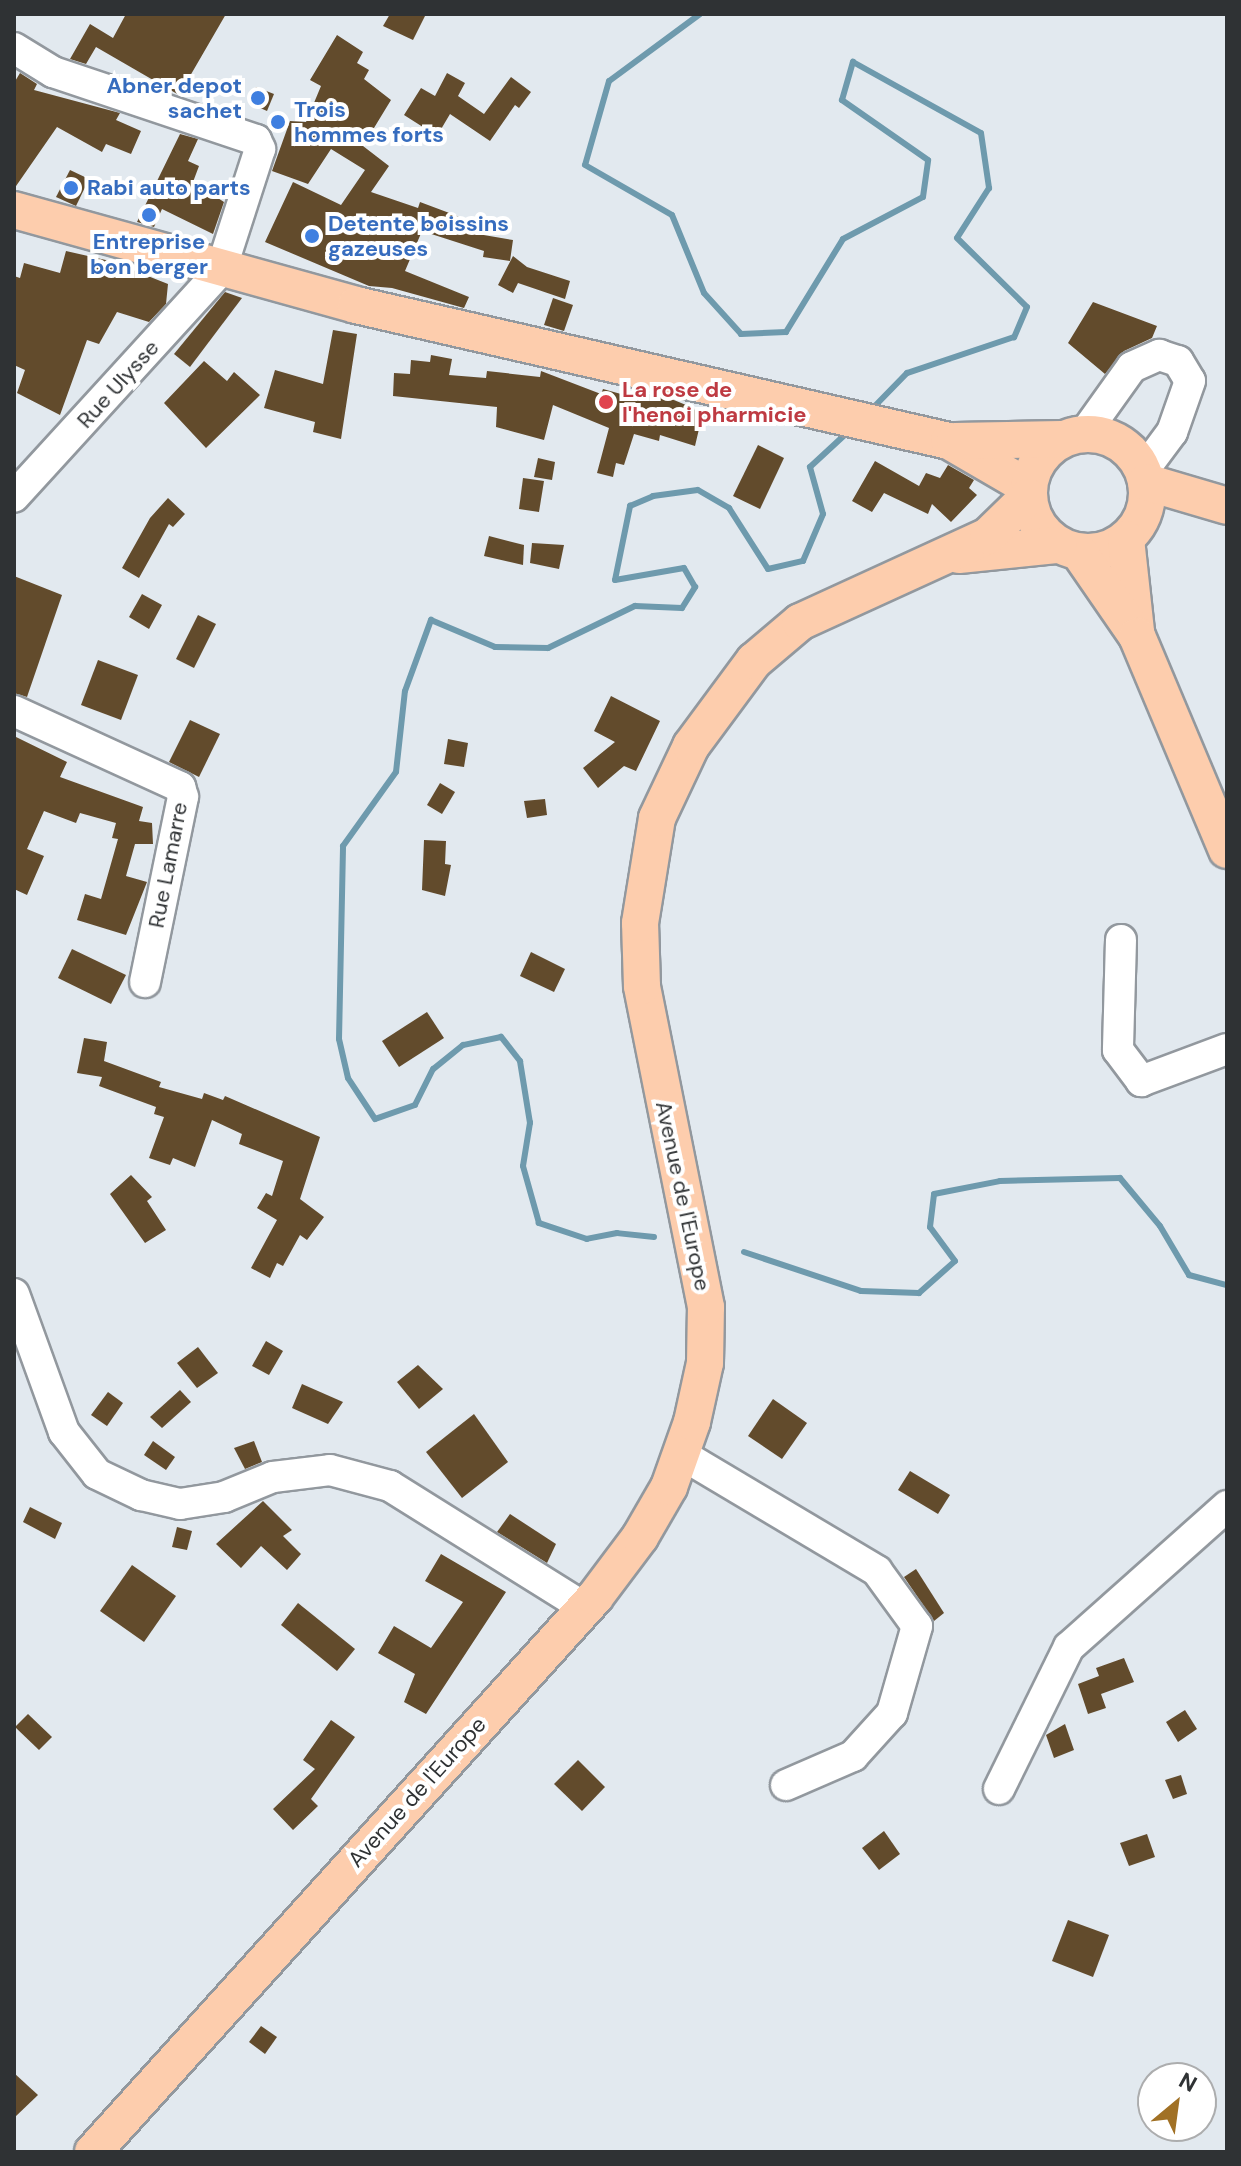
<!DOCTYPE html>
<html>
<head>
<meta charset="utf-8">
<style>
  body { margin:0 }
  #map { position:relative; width:1241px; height:2166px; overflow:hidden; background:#e2e9ef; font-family:"DM Sans",sans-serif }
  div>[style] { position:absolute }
  .stream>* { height:6px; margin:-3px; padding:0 3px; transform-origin:3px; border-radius:3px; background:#6e9aad }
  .building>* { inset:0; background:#624b2c }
  .roads { filter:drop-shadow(2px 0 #92989e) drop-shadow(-2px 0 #92989e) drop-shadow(0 2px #92989e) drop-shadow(0 -2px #92989e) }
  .minor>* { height:30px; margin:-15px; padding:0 15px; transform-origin:15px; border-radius:15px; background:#fff }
  .major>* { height:36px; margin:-18px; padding:0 18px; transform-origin:18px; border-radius:18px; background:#fdcdad }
  .major>.ring { margin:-18px; padding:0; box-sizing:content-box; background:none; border:36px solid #fdcdad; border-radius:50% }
  .dots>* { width:22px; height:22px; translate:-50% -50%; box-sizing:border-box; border:4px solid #fff; border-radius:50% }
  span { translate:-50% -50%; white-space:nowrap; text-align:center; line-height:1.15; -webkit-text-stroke:8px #fff; paint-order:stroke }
  .shop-label { font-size:22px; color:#366cbe; font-weight:700 }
  .right { translate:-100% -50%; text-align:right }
  .left { translate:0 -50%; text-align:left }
  .street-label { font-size:22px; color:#2f3234 }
  .health-label { font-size:22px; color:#be3a42; font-weight:700 }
  .frame { position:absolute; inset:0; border:16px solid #2f3234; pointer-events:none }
  .north { position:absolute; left:1137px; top:2062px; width:80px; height:80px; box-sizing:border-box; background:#fff; border:2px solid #acadae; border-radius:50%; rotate:29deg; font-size:22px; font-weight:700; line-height:32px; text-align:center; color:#2f3234 }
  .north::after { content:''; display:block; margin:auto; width:28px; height:36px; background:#a17125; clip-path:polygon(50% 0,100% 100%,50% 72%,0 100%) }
</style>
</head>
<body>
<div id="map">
  <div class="stream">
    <i style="left:700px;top:14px;width:113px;rotate:143.6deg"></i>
    <i style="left:609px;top:81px;width:87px;rotate:105.9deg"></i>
    <i style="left:585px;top:165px;width:100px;rotate:29.9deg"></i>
    <i style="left:672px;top:215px;width:84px;rotate:67.7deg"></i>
    <i style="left:704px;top:293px;width:55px;rotate:47.9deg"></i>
    <i style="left:741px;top:334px;width:45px;rotate:-2.5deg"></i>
    <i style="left:786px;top:332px;width:109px;rotate:-58.5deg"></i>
    <i style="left:843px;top:239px;width:90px;rotate:-27.7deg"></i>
    <i style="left:923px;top:197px;width:37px;rotate:-82deg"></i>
    <i style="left:928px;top:160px;width:105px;rotate:-145.1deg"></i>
    <i style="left:842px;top:100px;width:40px;rotate:-74deg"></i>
    <i style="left:853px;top:62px;width:146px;rotate:29deg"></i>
    <i style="left:981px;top:133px;width:56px;rotate:81.7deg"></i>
    <i style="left:989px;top:188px;width:59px;rotate:122.6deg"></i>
    <i style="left:957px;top:238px;width:98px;rotate:44.6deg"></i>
    <i style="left:1027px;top:307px;width:33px;rotate:113deg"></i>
    <i style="left:1014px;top:337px;width:113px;rotate:161.4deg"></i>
    <i style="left:907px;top:373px;width:52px;rotate:134.2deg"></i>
    <i style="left:654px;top:1237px;width:37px;rotate:-174deg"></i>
    <i style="left:617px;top:1233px;width:31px;rotate:169deg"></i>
    <i style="left:587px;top:1239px;width:51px;rotate:-161.6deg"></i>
    <i style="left:539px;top:1223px;width:59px;rotate:-105.7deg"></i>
    <i style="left:523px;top:1166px;width:44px;rotate:-80.8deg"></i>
    <i style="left:530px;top:1123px;width:63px;rotate:-99.2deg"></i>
    <i style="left:520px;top:1061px;width:31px;rotate:-128deg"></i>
    <i style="left:501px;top:1037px;width:39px;rotate:168deg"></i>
    <i style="left:463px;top:1045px;width:38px;rotate:141deg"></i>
    <i style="left:433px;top:1069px;width:40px;rotate:116.6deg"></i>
    <i style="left:415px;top:1105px;width:42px;rotate:160.7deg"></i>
    <i style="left:375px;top:1119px;width:49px;rotate:-123.4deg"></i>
    <i style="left:348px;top:1078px;width:40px;rotate:-103deg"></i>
    <i style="left:339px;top:1039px;width:193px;rotate:-88.8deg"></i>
    <i style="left:343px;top:846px;width:91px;rotate:-54.4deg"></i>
    <i style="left:396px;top:772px;width:81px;rotate:-83.7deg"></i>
    <i style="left:405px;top:691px;width:76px;rotate:-69.9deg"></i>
    <i style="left:431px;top:620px;width:69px;rotate:22.9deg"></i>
    <i style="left:495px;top:647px;width:53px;rotate:1.1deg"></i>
    <i style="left:548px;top:648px;width:97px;rotate:-25.8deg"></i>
    <i style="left:635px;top:606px;width:47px;rotate:2.4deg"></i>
    <i style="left:682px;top:608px;width:25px;rotate:-58deg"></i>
    <i style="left:695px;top:587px;width:22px;rotate:-120deg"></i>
    <i style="left:684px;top:568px;width:70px;rotate:170.1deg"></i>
    <i style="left:615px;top:580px;width:76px;rotate:-78.5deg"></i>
    <i style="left:630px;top:506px;width:25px;rotate:-23deg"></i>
    <i style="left:653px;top:496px;width:45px;rotate:-7.6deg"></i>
    <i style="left:698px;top:490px;width:36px;rotate:30deg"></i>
    <i style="left:729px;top:508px;width:72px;rotate:57.4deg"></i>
    <i style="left:768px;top:569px;width:36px;rotate:-13deg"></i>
    <i style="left:803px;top:561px;width:51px;rotate:-66.9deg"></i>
    <i style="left:823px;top:514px;width:49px;rotate:-105.5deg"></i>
    <i style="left:810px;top:467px;width:53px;rotate:-42.7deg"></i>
    <i style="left:744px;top:1252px;width:123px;rotate:18.4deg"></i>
    <i style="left:861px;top:1291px;width:58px;rotate:2deg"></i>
    <i style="left:919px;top:1293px;width:48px;rotate:-41.6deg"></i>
    <i style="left:955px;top:1261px;width:42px;rotate:-126.3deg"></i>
    <i style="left:930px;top:1227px;width:33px;rotate:-83deg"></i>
    <i style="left:934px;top:1194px;width:67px;rotate:-11.1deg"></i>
    <i style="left:1000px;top:1181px;width:120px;rotate:-1.4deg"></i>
    <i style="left:1120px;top:1178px;width:62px;rotate:50.2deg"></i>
    <i style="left:1160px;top:1226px;width:57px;rotate:59.4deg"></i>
    <i style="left:1189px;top:1275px;width:39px;rotate:15deg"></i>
  </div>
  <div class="building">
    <i style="clip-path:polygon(126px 14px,226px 14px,179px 95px,96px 47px,86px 64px,70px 59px,90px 24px,113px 38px)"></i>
    <i style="clip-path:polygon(390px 14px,426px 14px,413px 40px,383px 26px)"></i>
    <i style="clip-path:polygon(337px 35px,363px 52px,357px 63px,369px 70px,364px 79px,391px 100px,363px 146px,389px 166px,371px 192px,418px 208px,420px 202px,476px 223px,472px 233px,513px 240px,510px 261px,483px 257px,484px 251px,422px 231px,405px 271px,469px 297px,464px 308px,392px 288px,369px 286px,265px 242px,293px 182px,341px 205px,365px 170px,331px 149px,308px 184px,272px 171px,290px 121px,306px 122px,321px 86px,310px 80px)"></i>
    <i style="clip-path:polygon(20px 73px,37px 84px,34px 90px,120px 113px,116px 120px,141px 131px,131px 154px,106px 144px,102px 152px,57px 127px,14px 189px,14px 83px)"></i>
    <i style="clip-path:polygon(447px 73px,465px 83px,458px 96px,484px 114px,511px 77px,531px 92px,519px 108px,515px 105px,490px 141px,450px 114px,437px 136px,404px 115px,421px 88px,435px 96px)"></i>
    <i style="clip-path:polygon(256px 87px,274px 94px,267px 111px,249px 103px)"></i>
    <i style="clip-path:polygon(180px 134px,198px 139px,188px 161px,199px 166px,193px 182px,224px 202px,213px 234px,162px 209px,154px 227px,137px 222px)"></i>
    <i style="clip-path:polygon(70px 170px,89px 179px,76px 206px,56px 197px)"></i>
    <i style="clip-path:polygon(66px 251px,110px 261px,168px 284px,166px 304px,149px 322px,117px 312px,99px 344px,87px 340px,60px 415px,17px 393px,25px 370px,14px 365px,14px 276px,20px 278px,24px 263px,60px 273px)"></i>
    <i style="clip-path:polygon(513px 256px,527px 267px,570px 281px,565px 299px,518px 283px,513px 293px,498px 285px)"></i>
    <i style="clip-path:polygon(225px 292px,242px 298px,190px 367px,174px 354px)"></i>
    <i style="clip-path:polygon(553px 298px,573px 305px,564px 331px,544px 325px)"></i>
    <i style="clip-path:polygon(1093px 302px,1157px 326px,1152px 338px,1124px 351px,1105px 374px,1068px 343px)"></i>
    <i style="clip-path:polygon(333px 330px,357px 334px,341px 439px,313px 432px,315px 422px,264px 408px,275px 370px,323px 384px)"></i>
    <i style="clip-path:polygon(431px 355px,452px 359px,449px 375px,486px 378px,487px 371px,540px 377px,541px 371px,601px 394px,603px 389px,646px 401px,649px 394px,669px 398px,703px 412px,695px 446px,660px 435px,659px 441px,634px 434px,624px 465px,616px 463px,613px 477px,597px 473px,609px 428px,553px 405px,544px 440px,496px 427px,497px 407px,393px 396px,394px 373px,410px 374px,411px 360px,430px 362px)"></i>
    <i style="clip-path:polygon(204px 361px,227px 381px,234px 372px,260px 395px,206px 448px,164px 403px)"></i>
    <i style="clip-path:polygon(758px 445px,784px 458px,760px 509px,733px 496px)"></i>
    <i style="clip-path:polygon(538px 458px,555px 462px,552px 480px,534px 477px)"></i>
    <i style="clip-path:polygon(875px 461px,919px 486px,926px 473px,940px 478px,948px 465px,974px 480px,969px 488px,977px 495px,951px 522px,932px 504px,928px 514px,884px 493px,872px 512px,852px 501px)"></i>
    <i style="clip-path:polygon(523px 478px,544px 481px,539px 512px,519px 509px)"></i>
    <i style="clip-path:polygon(168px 498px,185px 514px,173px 527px,169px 524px,139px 578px,122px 568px,150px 518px)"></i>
    <i style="clip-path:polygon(489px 536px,524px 545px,523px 565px,484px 556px)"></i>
    <i style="clip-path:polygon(532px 543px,564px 545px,559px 569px,530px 563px)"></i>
    <i style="clip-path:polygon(14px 576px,62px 595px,27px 697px,14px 693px)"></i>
    <i style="clip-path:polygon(142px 594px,162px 605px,149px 629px,129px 617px)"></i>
    <i style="clip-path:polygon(198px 615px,216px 624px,194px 668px,176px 659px)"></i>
    <i style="clip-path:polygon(98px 660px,138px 675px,121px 720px,81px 705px)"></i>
    <i style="clip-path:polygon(611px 696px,660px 721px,636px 771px,624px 766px,598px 788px,583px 768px,615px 742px,594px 731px)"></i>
    <i style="clip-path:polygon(190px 720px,220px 734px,199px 777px,169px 762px)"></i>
    <i style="clip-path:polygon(14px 736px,67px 762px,60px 777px,143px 807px,139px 821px,152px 823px,153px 844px,135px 844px,126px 876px,147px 882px,126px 935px,77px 920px,85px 894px,101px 899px,118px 839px,112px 838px,116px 823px,80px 813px,76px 823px,44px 811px,27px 849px,44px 856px,27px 895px,14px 889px)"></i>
    <i style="clip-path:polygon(448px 739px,468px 743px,464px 767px,444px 764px)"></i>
    <i style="clip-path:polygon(440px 783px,455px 792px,442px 814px,427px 805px)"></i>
    <i style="clip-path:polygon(545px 799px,547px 815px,527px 818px,524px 801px)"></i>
    <i style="clip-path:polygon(424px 840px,446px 841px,445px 864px,451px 865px,445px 896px,422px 890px)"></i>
    <i style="clip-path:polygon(72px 949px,126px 975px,111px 1004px,58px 978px)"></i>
    <i style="clip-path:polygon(531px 952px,565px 969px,554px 992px,520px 976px)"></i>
    <i style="clip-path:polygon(427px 1012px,444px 1038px,399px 1067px,382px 1041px)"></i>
    <i style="clip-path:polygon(84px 1038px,107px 1042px,104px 1061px,161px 1082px,159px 1087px,202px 1099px,204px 1093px,223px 1100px,225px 1096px,320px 1137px,300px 1199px,324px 1217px,307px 1240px,300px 1235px,283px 1266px,277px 1263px,270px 1278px,251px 1268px,277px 1220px,257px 1208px,266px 1193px,272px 1196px,283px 1161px,239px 1144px,242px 1134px,212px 1120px,195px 1167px,173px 1158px,170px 1165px,149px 1158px,164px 1117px,154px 1114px,156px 1107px,99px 1086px,102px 1077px,77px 1073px)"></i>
    <i style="clip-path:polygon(131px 1175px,152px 1197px,147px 1201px,166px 1230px,145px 1243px,110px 1194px)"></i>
    <i style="clip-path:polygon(266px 1341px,283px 1351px,269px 1375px,252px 1366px)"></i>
    <i style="clip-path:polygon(198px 1347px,218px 1373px,197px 1388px,177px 1363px)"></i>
    <i style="clip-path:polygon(418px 1365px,443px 1389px,419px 1409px,397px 1382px)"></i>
    <i style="clip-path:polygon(302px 1384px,343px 1402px,328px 1424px,292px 1408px)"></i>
    <i style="clip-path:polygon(180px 1390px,191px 1402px,162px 1428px,150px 1417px)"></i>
    <i style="clip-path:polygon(108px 1392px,123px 1403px,107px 1426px,91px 1415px)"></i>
    <i style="clip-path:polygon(773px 1399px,807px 1423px,782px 1459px,748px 1436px)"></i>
    <i style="clip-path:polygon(474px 1414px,508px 1462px,462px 1498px,426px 1452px)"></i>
    <i style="clip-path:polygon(153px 1441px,175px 1457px,166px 1470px,144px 1455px)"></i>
    <i style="clip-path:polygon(254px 1441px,262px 1462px,245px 1469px,234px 1448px)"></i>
    <i style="clip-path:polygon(910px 1471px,950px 1495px,938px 1514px,898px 1490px)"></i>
    <i style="clip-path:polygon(263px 1501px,292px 1530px,283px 1536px,301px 1554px,287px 1570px,261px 1546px,241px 1568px,216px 1544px)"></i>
    <i style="clip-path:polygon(30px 1507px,62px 1523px,55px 1539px,23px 1522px)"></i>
    <i style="clip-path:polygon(510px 1514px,556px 1544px,547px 1563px,497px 1532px)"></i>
    <i style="clip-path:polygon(177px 1527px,192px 1531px,187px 1550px,172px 1547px)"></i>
    <i style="clip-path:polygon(441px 1554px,506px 1592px,426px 1714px,404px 1702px,415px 1674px,378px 1653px,394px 1626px,431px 1648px,463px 1602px,425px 1581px)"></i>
    <i style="clip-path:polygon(132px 1565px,176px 1596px,144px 1642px,100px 1611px)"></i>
    <i style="clip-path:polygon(916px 1569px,944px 1613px,934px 1621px,904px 1577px)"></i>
    <i style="clip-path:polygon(298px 1603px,355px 1649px,337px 1671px,281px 1625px)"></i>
    <i style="clip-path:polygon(1124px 1658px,1134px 1682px,1101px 1694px,1106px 1708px,1088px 1714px,1078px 1684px,1099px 1676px,1096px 1668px)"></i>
    <i style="clip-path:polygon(1185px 1710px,1197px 1729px,1178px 1742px,1166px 1722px)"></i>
    <i style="clip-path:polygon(28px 1714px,52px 1737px,39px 1750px,15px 1727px)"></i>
    <i style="clip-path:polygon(331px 1720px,355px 1737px,311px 1799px,318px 1806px,293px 1830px,273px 1809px,315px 1769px,303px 1760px)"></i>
    <i style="clip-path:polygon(1065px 1724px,1074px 1750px,1054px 1758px,1046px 1735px)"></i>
    <i style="clip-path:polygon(578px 1760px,605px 1787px,582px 1811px,554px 1784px)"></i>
    <i style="clip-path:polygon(1181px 1775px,1187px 1794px,1173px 1799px,1165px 1780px)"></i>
    <i style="clip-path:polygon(884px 1831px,900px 1854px,879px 1870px,862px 1848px)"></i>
    <i style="clip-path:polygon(1147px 1834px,1155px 1857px,1129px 1866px,1120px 1843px)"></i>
    <i style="clip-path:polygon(1068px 1920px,1109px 1935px,1093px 1977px,1052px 1961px)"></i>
    <i style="clip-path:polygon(261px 2026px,277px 2037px,265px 2054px,249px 2042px)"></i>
    <i style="clip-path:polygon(14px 2073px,38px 2095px,14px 2118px)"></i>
  </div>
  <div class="roads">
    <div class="minor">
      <i style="left:14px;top:48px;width:46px;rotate:31.6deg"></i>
      <i style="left:53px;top:72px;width:214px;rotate:18.5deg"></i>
      <i style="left:256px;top:140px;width:10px;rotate:66deg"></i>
      <i style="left:260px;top:149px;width:127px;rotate:107.9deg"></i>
      <i style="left:221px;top:270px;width:307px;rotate:132.4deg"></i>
      <i style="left:1084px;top:434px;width:82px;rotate:-54.4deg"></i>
      <i style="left:1132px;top:367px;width:30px;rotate:-24deg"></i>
      <i style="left:1159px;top:355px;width:20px;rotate:18deg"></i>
      <i style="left:1178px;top:361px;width:23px;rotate:59deg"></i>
      <i style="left:1190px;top:381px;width:54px;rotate:109.4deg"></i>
      <i style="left:1172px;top:432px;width:49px;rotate:126.6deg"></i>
      <i style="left:14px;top:711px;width:183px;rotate:24.6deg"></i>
      <i style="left:180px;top:787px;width:10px;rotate:73deg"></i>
      <i style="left:183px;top:797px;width:189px;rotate:101.6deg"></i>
      <i style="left:1121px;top:940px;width:110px;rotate:91.6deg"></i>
      <i style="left:1118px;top:1050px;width:39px;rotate:53deg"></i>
      <i style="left:1141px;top:1081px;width:92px;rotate:-20.4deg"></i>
      <i style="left:14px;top:1294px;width:147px;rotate:70.1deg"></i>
      <i style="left:64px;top:1432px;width:53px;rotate:51.8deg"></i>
      <i style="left:97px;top:1474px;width:49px;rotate:25.5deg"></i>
      <i style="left:141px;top:1495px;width:40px;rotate:13deg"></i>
      <i style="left:180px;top:1504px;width:45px;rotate:-9deg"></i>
      <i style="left:224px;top:1497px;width:53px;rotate:-22.2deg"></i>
      <i style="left:273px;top:1477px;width:57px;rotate:-7deg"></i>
      <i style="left:330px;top:1470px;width:62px;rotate:14.9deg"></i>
      <i style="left:390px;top:1486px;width:230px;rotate:32deg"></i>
      <i style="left:681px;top:1454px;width:228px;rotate:30.8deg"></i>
      <i style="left:877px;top:1571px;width:68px;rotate:54deg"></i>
      <i style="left:917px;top:1626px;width:91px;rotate:106deg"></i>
      <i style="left:892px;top:1713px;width:58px;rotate:132.2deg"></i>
      <i style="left:853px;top:1756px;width:73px;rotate:156.6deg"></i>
      <i style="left:999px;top:1789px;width:158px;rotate:-63.8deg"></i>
      <i style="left:1069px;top:1647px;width:212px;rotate:-41.7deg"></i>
    </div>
    <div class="major">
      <i style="left:14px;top:210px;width:355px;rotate:15.5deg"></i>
      <i style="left:356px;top:305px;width:608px;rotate:12.92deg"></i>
      <i style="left:949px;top:441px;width:91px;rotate:30.2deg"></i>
      <i class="ring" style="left:1029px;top:434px;width:82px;height:82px"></i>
      <i style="left:955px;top:441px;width:106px;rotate:-1.1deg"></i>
      <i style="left:1146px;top:482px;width:84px;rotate:16.5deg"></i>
      <i style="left:1126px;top:539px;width:93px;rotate:83.8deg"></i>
      <i style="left:1079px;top:552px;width:102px;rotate:55.4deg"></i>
      <i style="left:1137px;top:636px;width:232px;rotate:67.2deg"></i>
      <i style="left:959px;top:555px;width:100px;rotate:-5.8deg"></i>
      <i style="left:93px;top:2152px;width:748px;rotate:-47.87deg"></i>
      <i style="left:595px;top:1597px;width:75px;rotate:-53.1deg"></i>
      <i style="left:640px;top:1537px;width:58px;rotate:-59.9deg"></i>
      <i style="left:669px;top:1487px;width:69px;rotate:-70.5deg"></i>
      <i style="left:692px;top:1422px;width:60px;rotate:-77.6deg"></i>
      <i style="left:705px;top:1363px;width:56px;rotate:-89deg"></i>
      <i style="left:706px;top:1307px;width:327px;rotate:-101.3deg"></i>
      <i style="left:642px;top:986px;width:63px;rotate:-91.8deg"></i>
      <i style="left:640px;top:923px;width:106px;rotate:-80.8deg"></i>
      <i style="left:657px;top:818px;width:80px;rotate:-64.7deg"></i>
      <i style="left:691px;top:746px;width:106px;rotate:-53.5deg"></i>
      <i style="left:754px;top:661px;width:60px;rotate:-40.3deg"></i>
      <i style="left:800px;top:622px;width:207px;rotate:-24.6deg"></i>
      <i style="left:988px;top:536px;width:56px;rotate:-44.3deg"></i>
    </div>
  </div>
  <div class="dots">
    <i style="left:258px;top:98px;background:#3f7fe0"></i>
    <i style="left:278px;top:122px;background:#3f7fe0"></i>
    <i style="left:71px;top:188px;background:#3f7fe0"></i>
    <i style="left:149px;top:215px;background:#3f7fe0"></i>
    <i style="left:312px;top:236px;background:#3f7fe0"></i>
    <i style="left:606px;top:402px;background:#e0444e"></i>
  </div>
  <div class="shop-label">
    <span class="right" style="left:242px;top:98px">Abner depot<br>sachet</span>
    <span class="left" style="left:294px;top:122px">Trois<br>hommes forts</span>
    <span class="left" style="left:87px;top:188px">Rabi auto parts</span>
    <span class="left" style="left:328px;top:236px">Detente boissins<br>gazeuses</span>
    <span style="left:149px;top:254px">Entreprise<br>bon berger</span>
  </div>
  <div class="street-label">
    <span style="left:118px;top:384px;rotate:-48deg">Rue Ulysse</span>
    <span style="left:168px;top:865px;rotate:-79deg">Rue Lamarre</span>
    <span style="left:683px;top:1196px;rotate:78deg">Avenue de l'Europe</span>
    <span style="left:417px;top:1792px;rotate:-48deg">Avenue de l'Europe</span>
  </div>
  <div class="health-label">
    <span class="left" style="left:622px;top:402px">La rose de<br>l'henoi pharmicie</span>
  </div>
  <div class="frame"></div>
  <div class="north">N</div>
</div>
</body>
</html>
